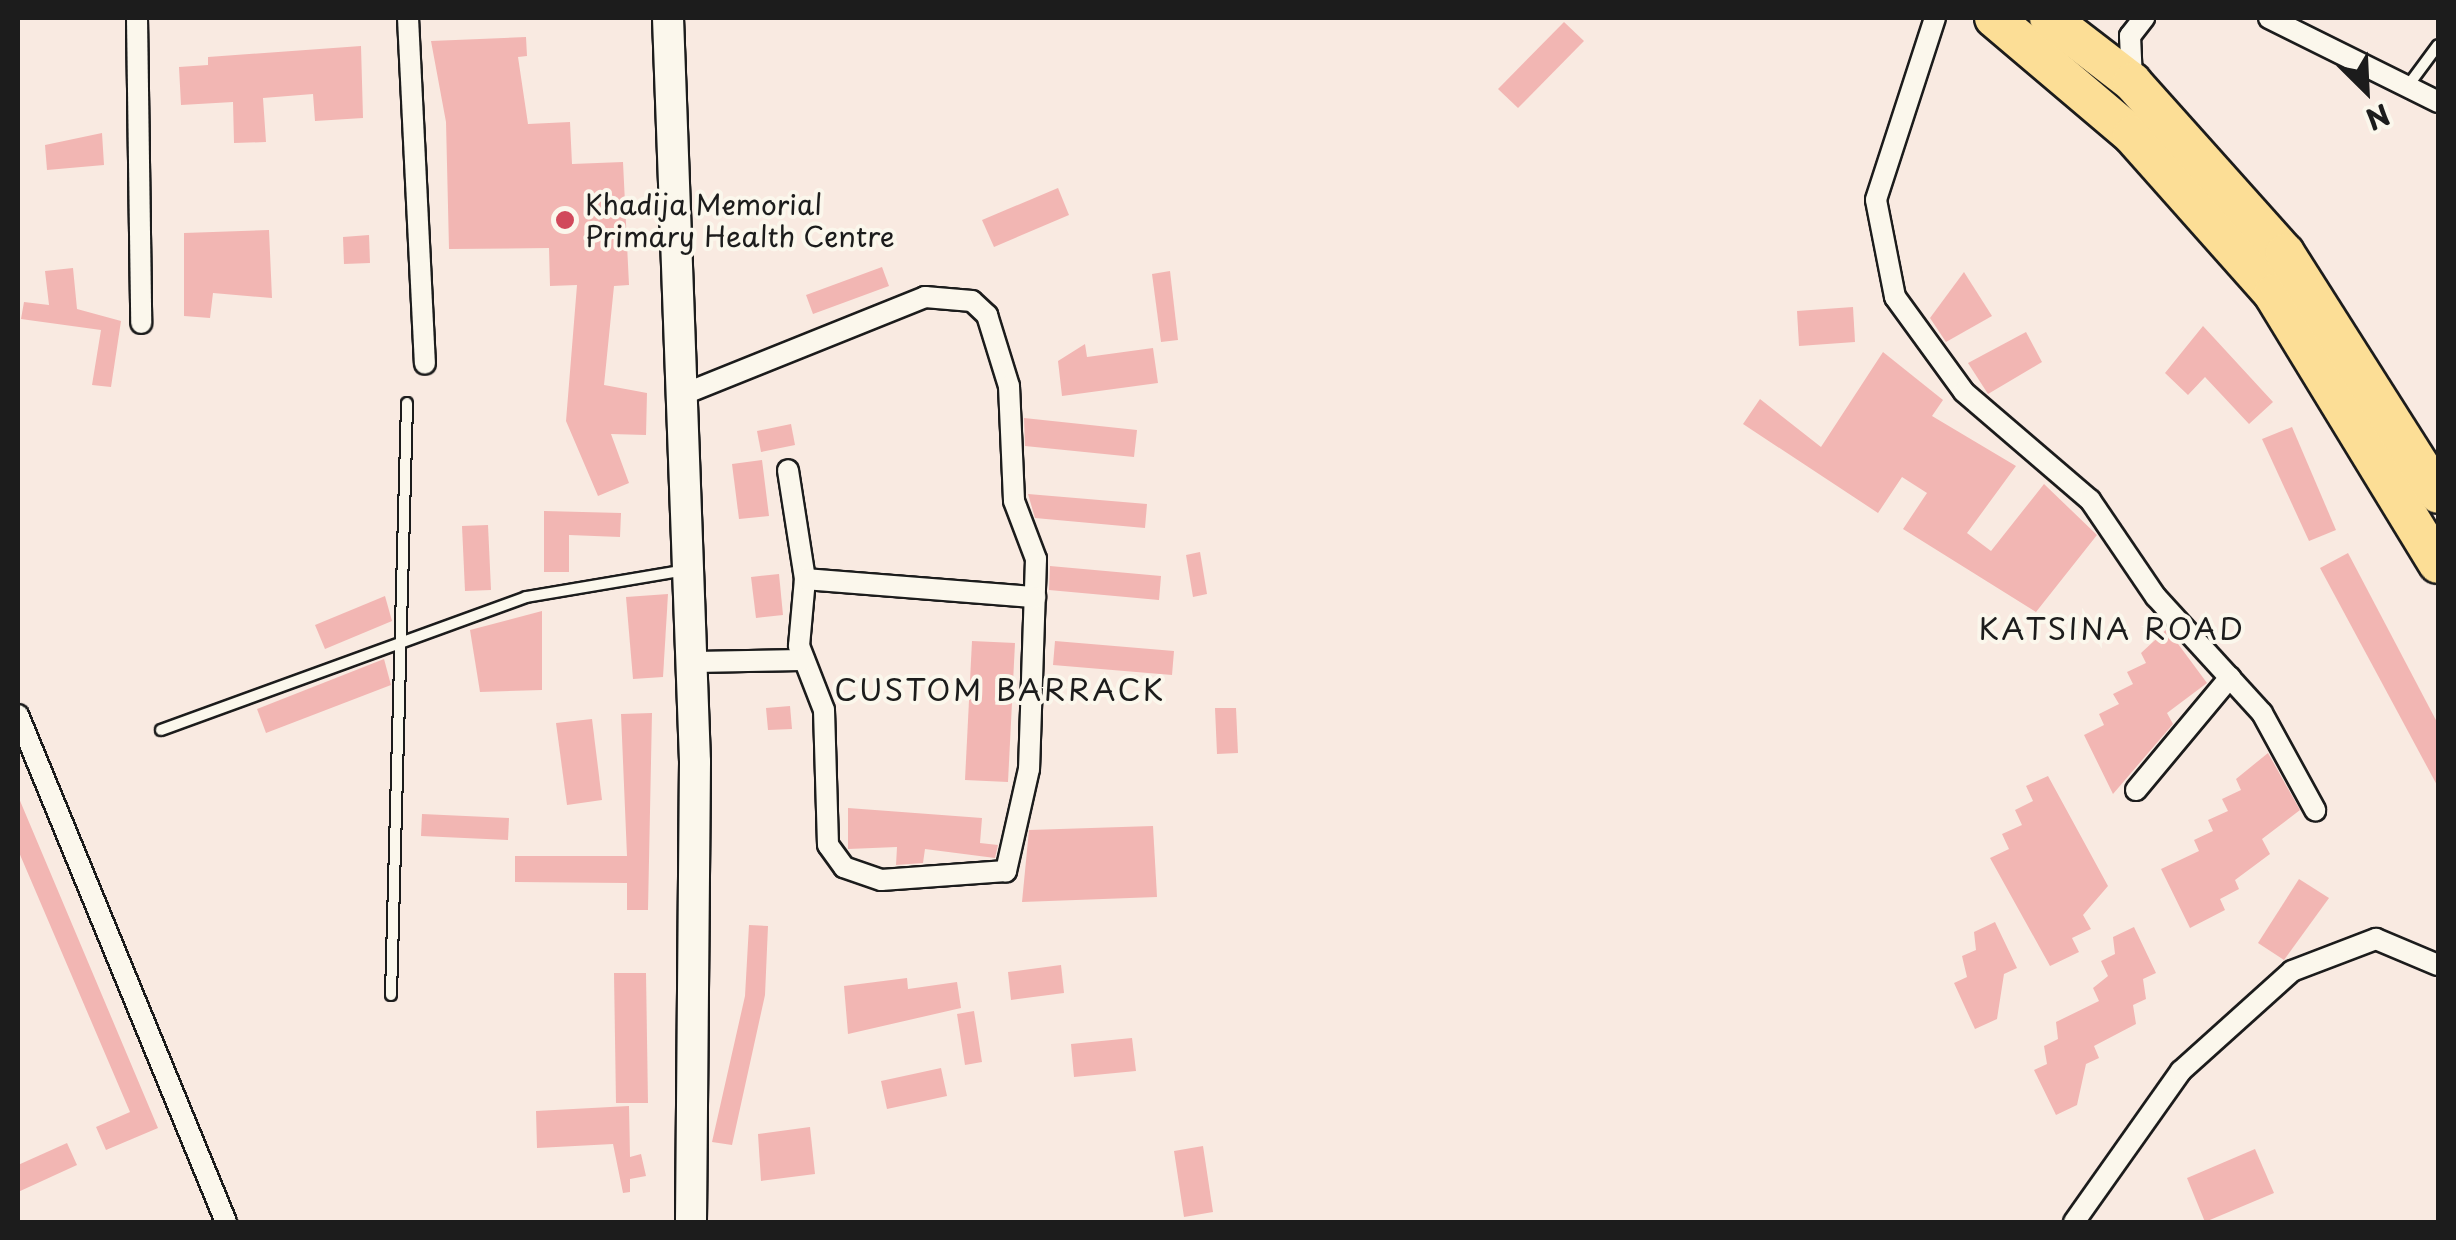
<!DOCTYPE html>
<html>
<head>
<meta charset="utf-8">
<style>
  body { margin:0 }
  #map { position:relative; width:2456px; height:1240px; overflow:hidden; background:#f9eae1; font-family:"Playpen Sans",sans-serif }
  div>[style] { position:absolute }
  .building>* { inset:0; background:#f2b6b3 }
  .roads { filter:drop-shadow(2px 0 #1c1c1c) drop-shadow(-2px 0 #1c1c1c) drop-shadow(0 2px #1c1c1c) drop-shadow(0 -2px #1c1c1c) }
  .lane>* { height:10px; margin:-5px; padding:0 5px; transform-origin:5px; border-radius:5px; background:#fbf7ec }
  .street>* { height:20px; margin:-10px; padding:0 10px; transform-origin:10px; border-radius:10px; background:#fbf7ec }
  .secondary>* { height:30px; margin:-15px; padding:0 15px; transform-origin:15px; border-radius:15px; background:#fbf7ec }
  .highway>* { height:38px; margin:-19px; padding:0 19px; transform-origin:19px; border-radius:19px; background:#fcde96 }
  .dots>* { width:28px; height:28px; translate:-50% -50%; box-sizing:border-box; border:5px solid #fbf7ec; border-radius:50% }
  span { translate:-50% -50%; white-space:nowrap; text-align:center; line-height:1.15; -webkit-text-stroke:8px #fbf7ec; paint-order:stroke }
  .poi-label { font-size:28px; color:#1c1c1c }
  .left { translate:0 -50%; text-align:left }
  .neighbourhood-label { font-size:30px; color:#1c1c1c; letter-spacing:2.5px }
  .frame { position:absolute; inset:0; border:20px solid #1c1c1c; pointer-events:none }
  .north { position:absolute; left:2316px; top:40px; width:100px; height:100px; -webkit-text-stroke:8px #fbf7ec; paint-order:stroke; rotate:156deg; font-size:28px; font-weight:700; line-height:40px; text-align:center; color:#1c1c1c }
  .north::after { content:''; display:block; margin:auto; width:35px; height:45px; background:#1c1c1c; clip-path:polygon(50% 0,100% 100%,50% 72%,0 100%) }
</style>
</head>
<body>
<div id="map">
  <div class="building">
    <i style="clip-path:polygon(1564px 22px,1584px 41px,1518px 108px,1498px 89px)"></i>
    <i style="clip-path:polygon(526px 37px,527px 56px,518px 57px,528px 124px,570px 122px,572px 164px,623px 162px,629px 285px,614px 286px,604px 385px,647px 393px,646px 435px,611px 434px,629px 483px,598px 496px,566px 421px,577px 285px,550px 286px,549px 248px,449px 249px,446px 122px,431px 41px)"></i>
    <i style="clip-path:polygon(361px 46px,363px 118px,315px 121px,313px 94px,263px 98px,266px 142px,234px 143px,233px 102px,181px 105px,179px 67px,208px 65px,208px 57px)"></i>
    <i style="clip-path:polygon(102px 133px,104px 165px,47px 170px,45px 145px)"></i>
    <i style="clip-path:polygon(1058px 188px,1069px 215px,994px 247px,982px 220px)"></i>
    <i style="clip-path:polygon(269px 230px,272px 298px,213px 293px,210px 318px,184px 316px,184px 233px)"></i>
    <i style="clip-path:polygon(369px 235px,370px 263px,344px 264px,343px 237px)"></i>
    <i style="clip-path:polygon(882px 267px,889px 286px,813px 314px,806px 295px)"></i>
    <i style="clip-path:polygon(73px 268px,77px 309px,121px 321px,111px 387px,92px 385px,101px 330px,21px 319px,24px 302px,49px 305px,45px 271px)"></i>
    <i style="clip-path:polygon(1170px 271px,1178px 340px,1161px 342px,1152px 274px)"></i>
    <i style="clip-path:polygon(1964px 272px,1992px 316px,1946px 342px,1930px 318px)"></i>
    <i style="clip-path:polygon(1853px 307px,1855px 342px,1799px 346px,1797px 311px)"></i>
    <i style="clip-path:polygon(2203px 326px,2273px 402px,2249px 424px,2205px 377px,2188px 395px,2165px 373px)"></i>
    <i style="clip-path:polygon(2026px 332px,2042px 362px,1988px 394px,1968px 363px)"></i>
    <i style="clip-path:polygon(1085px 344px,1087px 357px,1153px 348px,1158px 383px,1062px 396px,1058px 361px)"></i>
    <i style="clip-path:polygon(1883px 352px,1943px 400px,1932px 416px,2016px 466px,1967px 533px,1991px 551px,2044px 484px,2097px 535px,2036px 612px,1903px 529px,1927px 493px,1902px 477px,1878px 513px,1743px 424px,1760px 399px,1821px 447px)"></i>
    <i style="clip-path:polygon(1024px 418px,1137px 430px,1134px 457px,1025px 446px)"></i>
    <i style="clip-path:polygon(791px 424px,795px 445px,761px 452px,757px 431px)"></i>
    <i style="clip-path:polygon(2292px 427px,2336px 530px,2309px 541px,2262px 439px)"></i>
    <i style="clip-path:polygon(762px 460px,769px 516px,739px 519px,732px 464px)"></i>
    <i style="clip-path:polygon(1028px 494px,1147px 504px,1145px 528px,1035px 518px)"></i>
    <i style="clip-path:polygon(544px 511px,621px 513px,620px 537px,569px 535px,569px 572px,544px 572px)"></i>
    <i style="clip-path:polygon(488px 525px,491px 590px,465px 591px,462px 526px)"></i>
    <i style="clip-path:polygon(1200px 552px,1207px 594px,1193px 597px,1186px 555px)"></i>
    <i style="clip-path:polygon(2348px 553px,2438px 724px,2438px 787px,2320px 568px)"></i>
    <i style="clip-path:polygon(1050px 566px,1161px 576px,1159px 600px,1049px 590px)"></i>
    <i style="clip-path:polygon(779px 574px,783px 615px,756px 618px,751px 577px)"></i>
    <i style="clip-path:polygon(668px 594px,663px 677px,633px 679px,626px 597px)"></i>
    <i style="clip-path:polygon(385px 596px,392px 621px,325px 649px,315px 625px)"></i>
    <i style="clip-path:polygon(542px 611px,542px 690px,480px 692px,470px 630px)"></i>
    <i style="clip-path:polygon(2167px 629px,2207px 683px,2167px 713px,2173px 724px,2113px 794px,2084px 735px,2104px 725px,2099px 714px,2119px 704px,2113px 694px,2133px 684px,2127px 672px,2146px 663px,2141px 653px)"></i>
    <i style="clip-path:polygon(972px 641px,1015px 643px,1008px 782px,965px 780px)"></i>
    <i style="clip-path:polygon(1055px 641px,1174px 651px,1172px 675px,1053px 665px)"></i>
    <i style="clip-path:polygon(384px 659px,391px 685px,266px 733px,257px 709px)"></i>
    <i style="clip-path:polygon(790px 706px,792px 729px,768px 730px,766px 708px)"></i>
    <i style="clip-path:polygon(1215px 708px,1236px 708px,1238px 753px,1217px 754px)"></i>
    <i style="clip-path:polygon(652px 713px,648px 910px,627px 910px,627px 883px,515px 882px,515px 856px,627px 856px,621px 714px)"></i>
    <i style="clip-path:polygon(592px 719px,602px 800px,567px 805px,556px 723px)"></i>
    <i style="clip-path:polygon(2268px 753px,2300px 810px,2262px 839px,2270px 854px,2235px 880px,2239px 889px,2220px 899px,2225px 910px,2190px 928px,2161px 869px,2199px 851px,2194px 840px,2213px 831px,2208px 820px,2228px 811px,2222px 799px,2241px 790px,2236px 779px)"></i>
    <i style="clip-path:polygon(2048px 776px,2108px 886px,2083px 915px,2091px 929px,2072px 938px,2079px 952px,2050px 966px,1990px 858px,2009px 849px,2002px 834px,2022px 825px,2015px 810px,2033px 801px,2026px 786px)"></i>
    <i style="clip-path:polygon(18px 796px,158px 1128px,106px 1150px,96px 1127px,130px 1112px,18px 850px)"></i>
    <i style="clip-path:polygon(848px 808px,982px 818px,980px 843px,998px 845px,995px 858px,925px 849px,923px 863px,896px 865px,897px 847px,848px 849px)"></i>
    <i style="clip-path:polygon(422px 814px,509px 818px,508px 840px,421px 836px)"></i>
    <i style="clip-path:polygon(1153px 826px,1157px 897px,1022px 902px,1029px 830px)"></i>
    <i style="clip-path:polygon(2299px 879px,2329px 898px,2284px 960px,2258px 943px)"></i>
    <i style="clip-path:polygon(1995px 922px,2017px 968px,2004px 974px,1997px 1019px,1975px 1029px,1954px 983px,1967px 977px,1962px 956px,1976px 950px,1974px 932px)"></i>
    <i style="clip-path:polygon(749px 925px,768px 926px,765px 995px,732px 1145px,712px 1142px,745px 996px)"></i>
    <i style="clip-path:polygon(2134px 927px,2156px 973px,2143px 979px,2146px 999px,2133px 1005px,2136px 1024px,2094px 1046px,2099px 1058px,2086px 1064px,2077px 1105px,2056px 1115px,2034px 1070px,2047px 1064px,2044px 1046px,2058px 1039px,2056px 1022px,2099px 1001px,2093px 988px,2108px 976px,2101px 961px,2115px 954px,2113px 937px)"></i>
    <i style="clip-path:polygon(1061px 965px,1064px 993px,1011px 1000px,1008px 972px)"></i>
    <i style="clip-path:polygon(614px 973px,646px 973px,648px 1103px,616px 1103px)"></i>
    <i style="clip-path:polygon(907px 978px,908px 989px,957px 982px,961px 1008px,848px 1034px,844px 986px)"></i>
    <i style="clip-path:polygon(974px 1011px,982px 1062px,965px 1065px,957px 1014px)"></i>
    <i style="clip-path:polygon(1132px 1038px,1136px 1071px,1074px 1077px,1071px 1044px)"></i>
    <i style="clip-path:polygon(941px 1068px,947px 1096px,887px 1109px,881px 1081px)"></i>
    <i style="clip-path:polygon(629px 1106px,630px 1157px,641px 1154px,646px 1176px,630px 1179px,630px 1192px,623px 1193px,613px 1144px,537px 1148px,536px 1111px)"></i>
    <i style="clip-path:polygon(810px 1127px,815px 1174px,761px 1181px,758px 1134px)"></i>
    <i style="clip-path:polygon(67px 1143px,77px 1165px,18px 1192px,18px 1165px)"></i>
    <i style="clip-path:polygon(1203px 1146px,1213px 1212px,1184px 1217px,1174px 1151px)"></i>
    <i style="clip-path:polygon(2255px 1149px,2274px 1193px,2205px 1222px,2187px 1178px)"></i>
  </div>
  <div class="roads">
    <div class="lane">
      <i style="left:2410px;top:83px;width:47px;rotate:-53.6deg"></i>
      <i style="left:161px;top:730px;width:388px;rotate:-20deg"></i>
      <i style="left:526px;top:597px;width:161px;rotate:-9.6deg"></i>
      <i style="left:391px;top:995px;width:592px;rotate:-88.45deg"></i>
    </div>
    <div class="street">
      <i style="left:137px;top:18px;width:305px;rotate:89.2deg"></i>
      <i style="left:408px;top:18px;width:346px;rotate:87.2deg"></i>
      <i style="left:1935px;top:18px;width:191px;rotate:108deg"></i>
      <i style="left:1876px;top:200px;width:99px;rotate:78.9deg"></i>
      <i style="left:1895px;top:297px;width:117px;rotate:54deg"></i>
      <i style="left:1964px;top:392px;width:166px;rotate:40.6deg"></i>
      <i style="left:2090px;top:500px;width:117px;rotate:55.8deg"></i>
      <i style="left:2156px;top:597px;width:157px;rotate:47.6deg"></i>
      <i style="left:2262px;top:713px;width:111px;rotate:61.3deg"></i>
      <i style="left:2269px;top:18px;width:189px;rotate:26.4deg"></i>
      <i style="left:2132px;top:80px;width:44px;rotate:-92.6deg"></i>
      <i style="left:2130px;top:36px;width:23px;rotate:-52deg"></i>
      <i style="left:684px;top:394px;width:260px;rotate:-21.9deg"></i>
      <i style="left:925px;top:297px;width:47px;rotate:4.9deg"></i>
      <i style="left:972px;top:301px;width:21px;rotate:43deg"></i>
      <i style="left:987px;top:315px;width:74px;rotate:72.8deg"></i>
      <i style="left:1009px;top:386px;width:115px;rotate:87.5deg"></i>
      <i style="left:1014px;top:501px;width:62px;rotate:69.2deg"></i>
      <i style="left:1036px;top:559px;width:210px;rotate:91.9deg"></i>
      <i style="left:1029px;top:769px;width:105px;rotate:102.7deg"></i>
      <i style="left:1006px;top:871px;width:125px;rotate:175.9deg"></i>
      <i style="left:881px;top:880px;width:39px;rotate:-161deg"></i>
      <i style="left:844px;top:867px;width:27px;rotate:-126deg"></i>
      <i style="left:828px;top:845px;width:135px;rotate:-91.7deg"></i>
      <i style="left:824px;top:710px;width:69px;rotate:-111.3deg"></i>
      <i style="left:799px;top:646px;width:67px;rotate:-84.9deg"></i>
      <i style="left:805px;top:579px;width:110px;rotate:-98.9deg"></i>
      <i style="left:805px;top:579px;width:231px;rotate:4.5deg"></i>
      <i style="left:692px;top:662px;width:112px;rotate:-1deg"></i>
      <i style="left:18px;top:715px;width:548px;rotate:67.69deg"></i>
      <i style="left:2136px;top:790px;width:147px;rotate:-50.2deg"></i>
      <i style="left:2074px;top:1222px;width:185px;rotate:-54.7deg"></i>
      <i style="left:2181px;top:1071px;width:149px;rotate:-42deg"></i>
      <i style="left:2292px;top:971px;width:90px;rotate:-20.9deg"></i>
      <i style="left:2376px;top:939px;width:67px;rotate:22.8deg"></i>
    </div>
    <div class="secondary">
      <i style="left:668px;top:18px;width:744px;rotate:87.92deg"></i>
      <i style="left:695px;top:762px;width:460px;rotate:90.5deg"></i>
    </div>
    <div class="highway">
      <i style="left:1994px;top:18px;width:181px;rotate:40.3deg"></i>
      <i style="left:2132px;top:135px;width:213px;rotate:48.4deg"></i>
      <i style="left:2273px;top:294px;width:316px;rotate:58.6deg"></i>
      <i style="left:2049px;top:18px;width:105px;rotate:37.6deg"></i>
      <i style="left:2132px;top:82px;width:229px;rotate:48.2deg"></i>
      <i style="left:2285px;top:253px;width:285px;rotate:57.6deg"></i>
    </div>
  </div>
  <div class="dots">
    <i style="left:565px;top:220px;background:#d1495b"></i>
  </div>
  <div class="poi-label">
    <span class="left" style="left:585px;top:220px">Khadija Memorial<br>Primary Health Centre</span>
  </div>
  <div class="neighbourhood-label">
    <span style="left:2112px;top:628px">KATSINA ROAD</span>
    <span style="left:1000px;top:689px">CUSTOM BARRACK</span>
  </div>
  <div class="frame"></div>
  <div class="north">N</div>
</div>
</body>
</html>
